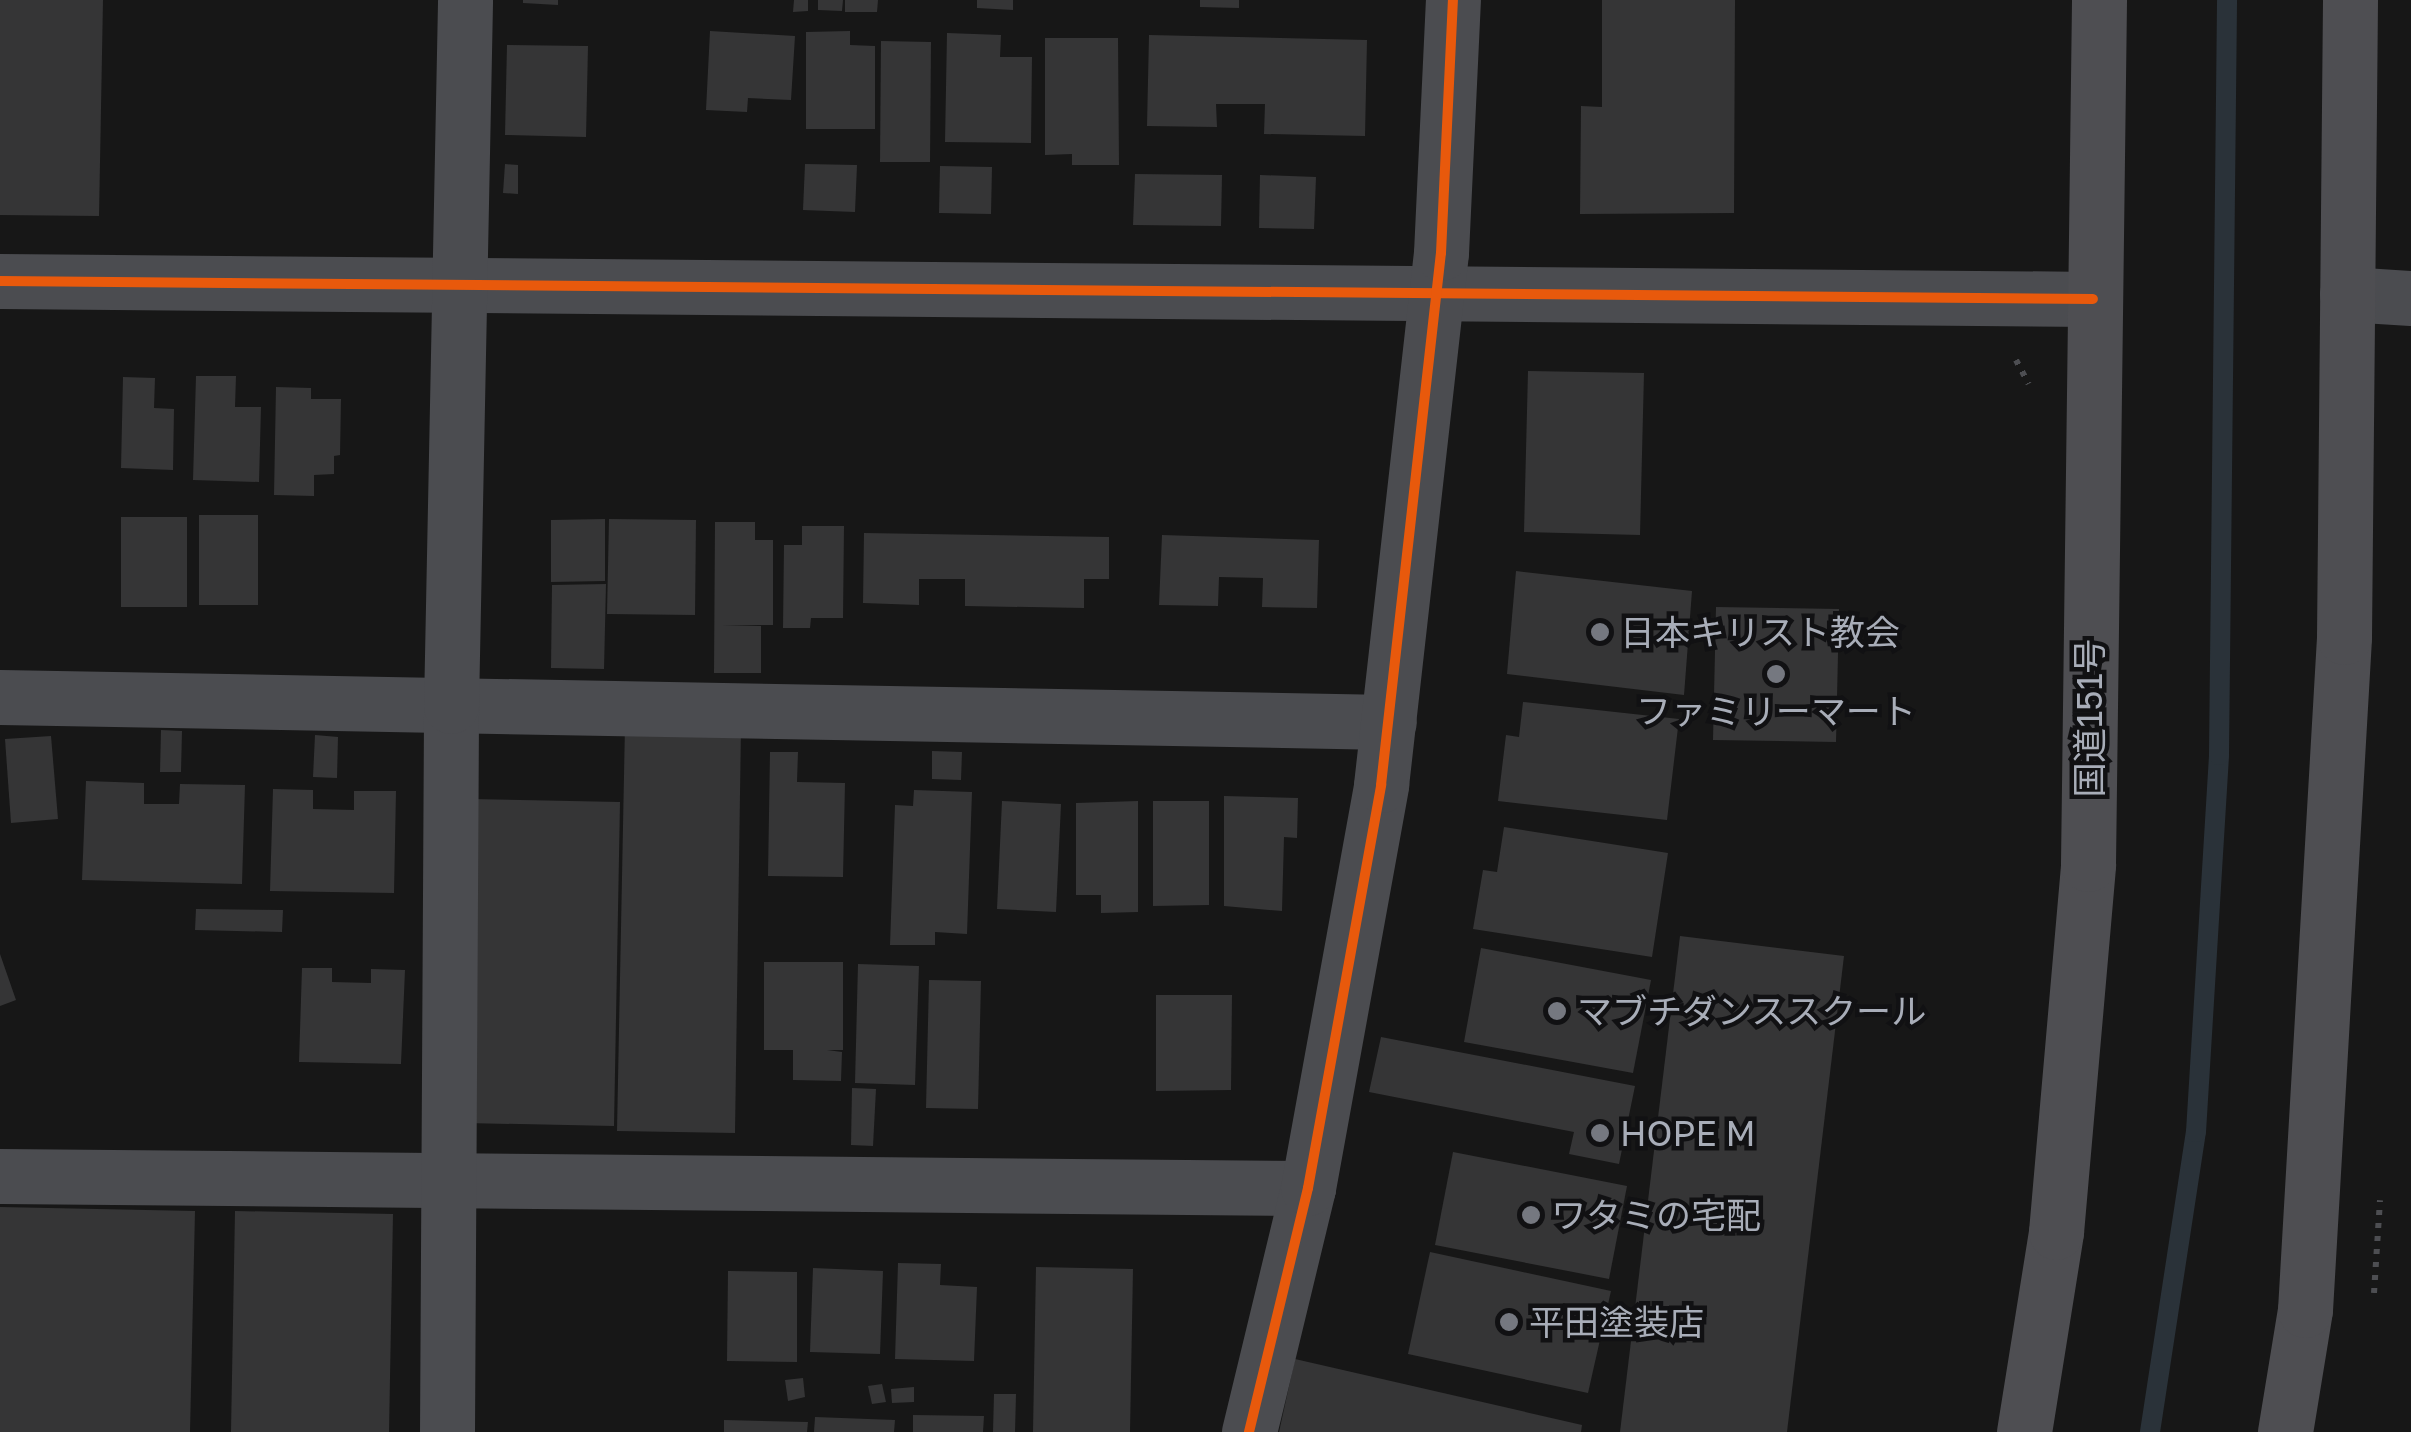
<!DOCTYPE html>
<html>
<head>
<meta charset="utf-8">
<style>
  body { margin:0 }
  #map { position:relative; width:2411px; height:1432px; overflow:hidden; background:#171717; font-family:"Golos Text","Noto Sans JP",sans-serif }
  div>[style] { position:absolute }
  .stream>* { height:20px; margin:-10px; padding:0 10px; transform-origin:10px; border-radius:10px; background:#2a3239 }
  .building>* { inset:0; background:#353536 }
  .path>* { height:6px; margin-top:-3px; transform-origin:0; background:repeating-linear-gradient(90deg,#4d4e52 0 5px,transparent 0 13px) }
  .minor>* { height:55px; margin:-27.5px; padding:0 27.5px; transform-origin:27.5px; border-radius:27.5px; background:#4b4c50 }
  .trunk>* { height:55px; margin:-27.5px; padding:0 27.5px; transform-origin:27.5px; border-radius:27.5px; background:#4e4e52 }
  .cycleway>* { height:10px; margin:-5px; padding:0 5px; transform-origin:5px; border-radius:5px; background:#e8590c }
  .dots>* { width:28px; height:28px; translate:-50% -50%; box-sizing:border-box; border:5px solid #111113; border-radius:50% }
  span { translate:-50% -50%; white-space:nowrap; text-align:center; line-height:1.15; -webkit-text-stroke:9px #111113; paint-order:stroke }
  .poi-label { font-size:35px; color:#a8adb8 }
  .left { translate:0 -50%; text-align:left }
  .street-label { font-size:35px; color:#a8adb8 }
</style>
</head>
<body>
<div id="map">
  <div class="stream">
    <i style="left:2150px;top:1432px;width:304px;rotate:-81.3deg"></i>
    <i style="left:2196px;top:1132px;width:378px;rotate:-86.5deg"></i>
    <i style="left:2219px;top:755px;width:755px;rotate:-89.39deg"></i>
  </div>
  <div class="building">
    <i style="clip-path:polygon(0 0,103px 0,99px 216px,0 215px)"></i>
    <i style="clip-path:polygon(523px 0,558px 0,558px 5px,523px 3px)"></i>
    <i style="clip-path:polygon(794px 0,808px 0,808px 11px,793px 12px)"></i>
    <i style="clip-path:polygon(818px 0,843px 0,842px 11px,818px 10px)"></i>
    <i style="clip-path:polygon(845px 0,878px 0,877px 12px,845px 12px)"></i>
    <i style="clip-path:polygon(977px 0,1013px 0,1013px 10px,977px 8px)"></i>
    <i style="clip-path:polygon(1200px 0,1239px 0,1239px 8px,1200px 7px)"></i>
    <i style="clip-path:polygon(1602px 0,1735px 0,1734px 213px,1580px 214px,1581px 106px,1602px 107px)"></i>
    <i style="clip-path:polygon(710px 31px,795px 36px,791px 100px,748px 98px,747px 112px,706px 110px)"></i>
    <i style="clip-path:polygon(850px 31px,850px 45px,875px 46px,875px 129px,806px 129px,806px 32px)"></i>
    <i style="clip-path:polygon(947px 33px,1001px 35px,1000px 57px,1032px 57px,1031px 143px,945px 142px)"></i>
    <i style="clip-path:polygon(1149px 35px,1367px 40px,1365px 136px,1264px 134px,1265px 104px,1216px 104px,1217px 127px,1147px 126px)"></i>
    <i style="clip-path:polygon(1045px 38px,1118px 38px,1119px 165px,1072px 165px,1072px 154px,1045px 155px)"></i>
    <i style="clip-path:polygon(881px 41px,931px 42px,930px 162px,880px 162px)"></i>
    <i style="clip-path:polygon(507px 45px,588px 46px,586px 137px,505px 135px)"></i>
    <i style="clip-path:polygon(505px 164px,518px 165px,518px 194px,503px 193px)"></i>
    <i style="clip-path:polygon(805px 164px,857px 165px,855px 212px,803px 210px)"></i>
    <i style="clip-path:polygon(940px 166px,992px 167px,991px 214px,939px 213px)"></i>
    <i style="clip-path:polygon(1135px 174px,1222px 175px,1221px 226px,1133px 225px)"></i>
    <i style="clip-path:polygon(1260px 175px,1316px 177px,1314px 229px,1259px 228px)"></i>
    <i style="clip-path:polygon(1528px 371px,1644px 373px,1640px 535px,1524px 532px)"></i>
    <i style="clip-path:polygon(196px 376px,236px 376px,235px 407px,261px 407px,259px 482px,193px 480px)"></i>
    <i style="clip-path:polygon(123px 377px,155px 378px,154px 408px,174px 409px,173px 470px,121px 468px)"></i>
    <i style="clip-path:polygon(276px 387px,311px 388px,311px 399px,341px 399px,340px 455px,334px 456px,334px 474px,314px 475px,314px 496px,274px 495px)"></i>
    <i style="clip-path:polygon(199px 515px,258px 515px,258px 605px,199px 605px)"></i>
    <i style="clip-path:polygon(121px 517px,187px 517px,187px 607px,121px 607px)"></i>
    <i style="clip-path:polygon(605px 519px,605px 581px,551px 582px,551px 520px)"></i>
    <i style="clip-path:polygon(609px 519px,696px 520px,695px 615px,607px 614px)"></i>
    <i style="clip-path:polygon(715px 522px,755px 522px,755px 540px,773px 540px,773px 625px,722px 625px,761px 626px,761px 673px,714px 673px)"></i>
    <i style="clip-path:polygon(802px 526px,844px 526px,843px 618px,811px 618px,810px 628px,783px 628px,784px 545px,802px 545px)"></i>
    <i style="clip-path:polygon(864px 533px,1109px 537px,1109px 579px,1084px 579px,1084px 608px,965px 606px,965px 579px,919px 579px,919px 605px,863px 603px)"></i>
    <i style="clip-path:polygon(1162px 535px,1319px 540px,1317px 608px,1262px 607px,1263px 578px,1219px 577px,1218px 606px,1159px 605px)"></i>
    <i style="clip-path:polygon(1516px 571px,1692px 591px,1684px 695px,1507px 674px)"></i>
    <i style="clip-path:polygon(606px 584px,604px 669px,551px 668px,552px 585px)"></i>
    <i style="clip-path:polygon(1716px 607px,1839px 609px,1836px 742px,1713px 740px)"></i>
    <i style="clip-path:polygon(1523px 702px,1679px 719px,1667px 820px,1498px 801px,1506px 735px,1519px 737px)"></i>
    <i style="clip-path:polygon(625px 725px,741px 726px,735px 1133px,617px 1131px)"></i>
    <i style="clip-path:polygon(161px 730px,182px 731px,181px 772px,160px 772px)"></i>
    <i style="clip-path:polygon(315px 735px,338px 737px,337px 778px,313px 777px)"></i>
    <i style="clip-path:polygon(51px 736px,58px 819px,11px 823px,5px 739px)"></i>
    <i style="clip-path:polygon(932px 751px,962px 752px,961px 780px,932px 779px)"></i>
    <i style="clip-path:polygon(770px 752px,798px 752px,797px 782px,845px 783px,843px 877px,768px 876px)"></i>
    <i style="clip-path:polygon(86px 781px,144px 783px,144px 804px,179px 804px,180px 784px,245px 785px,242px 884px,82px 880px)"></i>
    <i style="clip-path:polygon(273px 789px,313px 790px,313px 809px,354px 810px,354px 791px,396px 791px,394px 893px,270px 891px)"></i>
    <i style="clip-path:polygon(914px 790px,972px 792px,967px 934px,935px 932px,935px 945px,890px 945px,895px 805px,913px 806px)"></i>
    <i style="clip-path:polygon(1224px 796px,1298px 798px,1297px 838px,1284px 837px,1282px 911px,1224px 906px)"></i>
    <i style="clip-path:polygon(470px 799px,620px 802px,614px 1126px,465px 1123px)"></i>
    <i style="clip-path:polygon(1002px 801px,1061px 804px,1056px 912px,997px 909px)"></i>
    <i style="clip-path:polygon(1138px 801px,1138px 912px,1101px 913px,1101px 895px,1076px 895px,1076px 803px)"></i>
    <i style="clip-path:polygon(1153px 801px,1209px 801px,1209px 905px,1153px 906px)"></i>
    <i style="clip-path:polygon(1504px 827px,1668px 853px,1652px 957px,1473px 929px,1483px 870px,1497px 872px)"></i>
    <i style="clip-path:polygon(196px 909px,283px 910px,282px 932px,195px 930px)"></i>
    <i style="clip-path:polygon(1680px 936px,1844px 956px,1787px 1432px,1620px 1432px)"></i>
    <i style="clip-path:polygon(1481px 948px,1651px 980px,1633px 1073px,1464px 1042px)"></i>
    <i style="clip-path:polygon(0 954px,16px 1000px,0 1006px)"></i>
    <i style="clip-path:polygon(764px 962px,843px 962px,843px 1050px,827px 1050px,842px 1052px,841px 1081px,793px 1080px,793px 1050px,764px 1050px)"></i>
    <i style="clip-path:polygon(858px 964px,919px 966px,915px 1085px,855px 1083px)"></i>
    <i style="clip-path:polygon(302px 968px,332px 968px,332px 982px,371px 983px,371px 969px,405px 970px,401px 1064px,299px 1062px)"></i>
    <i style="clip-path:polygon(929px 980px,981px 981px,978px 1109px,926px 1108px)"></i>
    <i style="clip-path:polygon(1156px 995px,1232px 995px,1231px 1090px,1156px 1091px)"></i>
    <i style="clip-path:polygon(1381px 1037px,1635px 1086px,1619px 1164px,1569px 1154px,1574px 1132px,1369px 1092px)"></i>
    <i style="clip-path:polygon(852px 1088px,876px 1089px,873px 1146px,851px 1145px)"></i>
    <i style="clip-path:polygon(1453px 1152px,1627px 1186px,1609px 1279px,1435px 1245px)"></i>
    <i style="clip-path:polygon(0 1207px,195px 1211px,190px 1432px,0 1432px)"></i>
    <i style="clip-path:polygon(235px 1211px,393px 1214px,389px 1432px,231px 1432px)"></i>
    <i style="clip-path:polygon(1430px 1252px,1611px 1291px,1588px 1393px,1408px 1354px)"></i>
    <i style="clip-path:polygon(898px 1263px,941px 1264px,940px 1285px,977px 1287px,974px 1361px,895px 1359px)"></i>
    <i style="clip-path:polygon(1036px 1267px,1133px 1269px,1130px 1432px,1033px 1432px)"></i>
    <i style="clip-path:polygon(813px 1268px,883px 1271px,880px 1354px,810px 1352px)"></i>
    <i style="clip-path:polygon(728px 1271px,797px 1272px,797px 1362px,727px 1361px)"></i>
    <i style="clip-path:polygon(1295px 1359px,1582px 1425px,1581px 1432px,1279px 1432px)"></i>
    <i style="clip-path:polygon(803px 1378px,805px 1397px,788px 1401px,785px 1380px)"></i>
    <i style="clip-path:polygon(882px 1384px,886px 1402px,872px 1404px,868px 1386px)"></i>
    <i style="clip-path:polygon(914px 1387px,914px 1402px,892px 1403px,891px 1389px)"></i>
    <i style="clip-path:polygon(994px 1394px,1016px 1394px,1015px 1432px,993px 1432px)"></i>
    <i style="clip-path:polygon(913px 1415px,984px 1416px,983px 1432px,913px 1432px)"></i>
    <i style="clip-path:polygon(815px 1417px,895px 1420px,894px 1432px,814px 1432px)"></i>
    <i style="clip-path:polygon(724px 1420px,808px 1422px,807px 1432px,724px 1432px)"></i>
  </div>
  <div class="path">
    <i style="left:2016px;top:360px;width:27px;rotate:62deg"></i>
    <i style="left:2374px;top:1293px;width:93px;rotate:-86.3deg"></i>
  </div>
  <div class="minor">
    <i style="left:0;top:281px;width:2093px;rotate:0.49deg"></i>
    <i style="left:2347px;top:294px;width:64px;rotate:3.6deg"></i>
    <i style="left:0;top:697px;width:1389px;rotate:1.03deg"></i>
    <i style="left:0;top:1176px;width:1308px;rotate:0.53deg"></i>
    <i style="left:447px;top:1432px;width:726px;rotate:-89.68deg"></i>
    <i style="left:451px;top:706px;width:706px;rotate:-88.86deg"></i>
    <i style="left:1249px;top:1432px;width:251px;rotate:-76.4deg"></i>
    <i style="left:1308px;top:1188px;width:410px;rotate:-79.7deg"></i>
    <i style="left:1381px;top:785px;width:535px;rotate:-83.57deg"></i>
    <i style="left:1441px;top:253px;width:253px;rotate:-87.3deg"></i>
  </div>
  <div class="trunk">
    <i style="left:2024px;top:1432px;width:203px;rotate:-80.9deg"></i>
    <i style="left:2056px;top:1232px;width:369px;rotate:-85deg"></i>
    <i style="left:2088px;top:864px;width:864px;rotate:-89.27deg"></i>
    <i style="left:2285px;top:1432px;width:124px;rotate:-80.7deg"></i>
    <i style="left:2305px;top:1310px;width:674px;rotate:-86.68deg"></i>
    <i style="left:2344px;top:637px;width:637px;rotate:-89.46deg"></i>
  </div>
  <div class="cycleway">
    <i style="left:0;top:281px;width:2093px;rotate:0.49deg"></i>
    <i style="left:1249px;top:1432px;width:251px;rotate:-76.4deg"></i>
    <i style="left:1308px;top:1188px;width:410px;rotate:-79.7deg"></i>
    <i style="left:1381px;top:785px;width:535px;rotate:-83.57deg"></i>
    <i style="left:1441px;top:253px;width:253px;rotate:-87.3deg"></i>
  </div>
  <div class="dots">
    <i style="left:1600px;top:632px;background:#757880"></i>
    <i style="left:1776px;top:674px;background:#757880"></i>
    <i style="left:1557px;top:1011px;background:#757880"></i>
    <i style="left:1600px;top:1133px;background:#757880"></i>
    <i style="left:1531px;top:1215px;background:#757880"></i>
    <i style="left:1509px;top:1322px;background:#757880"></i>
  </div>
  <div class="poi-label">
    <span class="left" style="left:1620px;top:632px">日本キリスト教会</span>
    <span style="left:1776px;top:711px">ファミリーマート</span>
    <span class="left" style="left:1577px;top:1011px">マブチダンススクール</span>
    <span class="left" style="left:1620px;top:1133px">HOPE M</span>
    <span class="left" style="left:1551px;top:1215px">ワタミの宅配</span>
    <span class="left" style="left:1529px;top:1322px">平田塗装店</span>
  </div>
  <div class="street-label">
    <span style="left:2089px;top:718px;rotate:-90deg">国道151号</span>
  </div>
</div>
</body>
</html>
